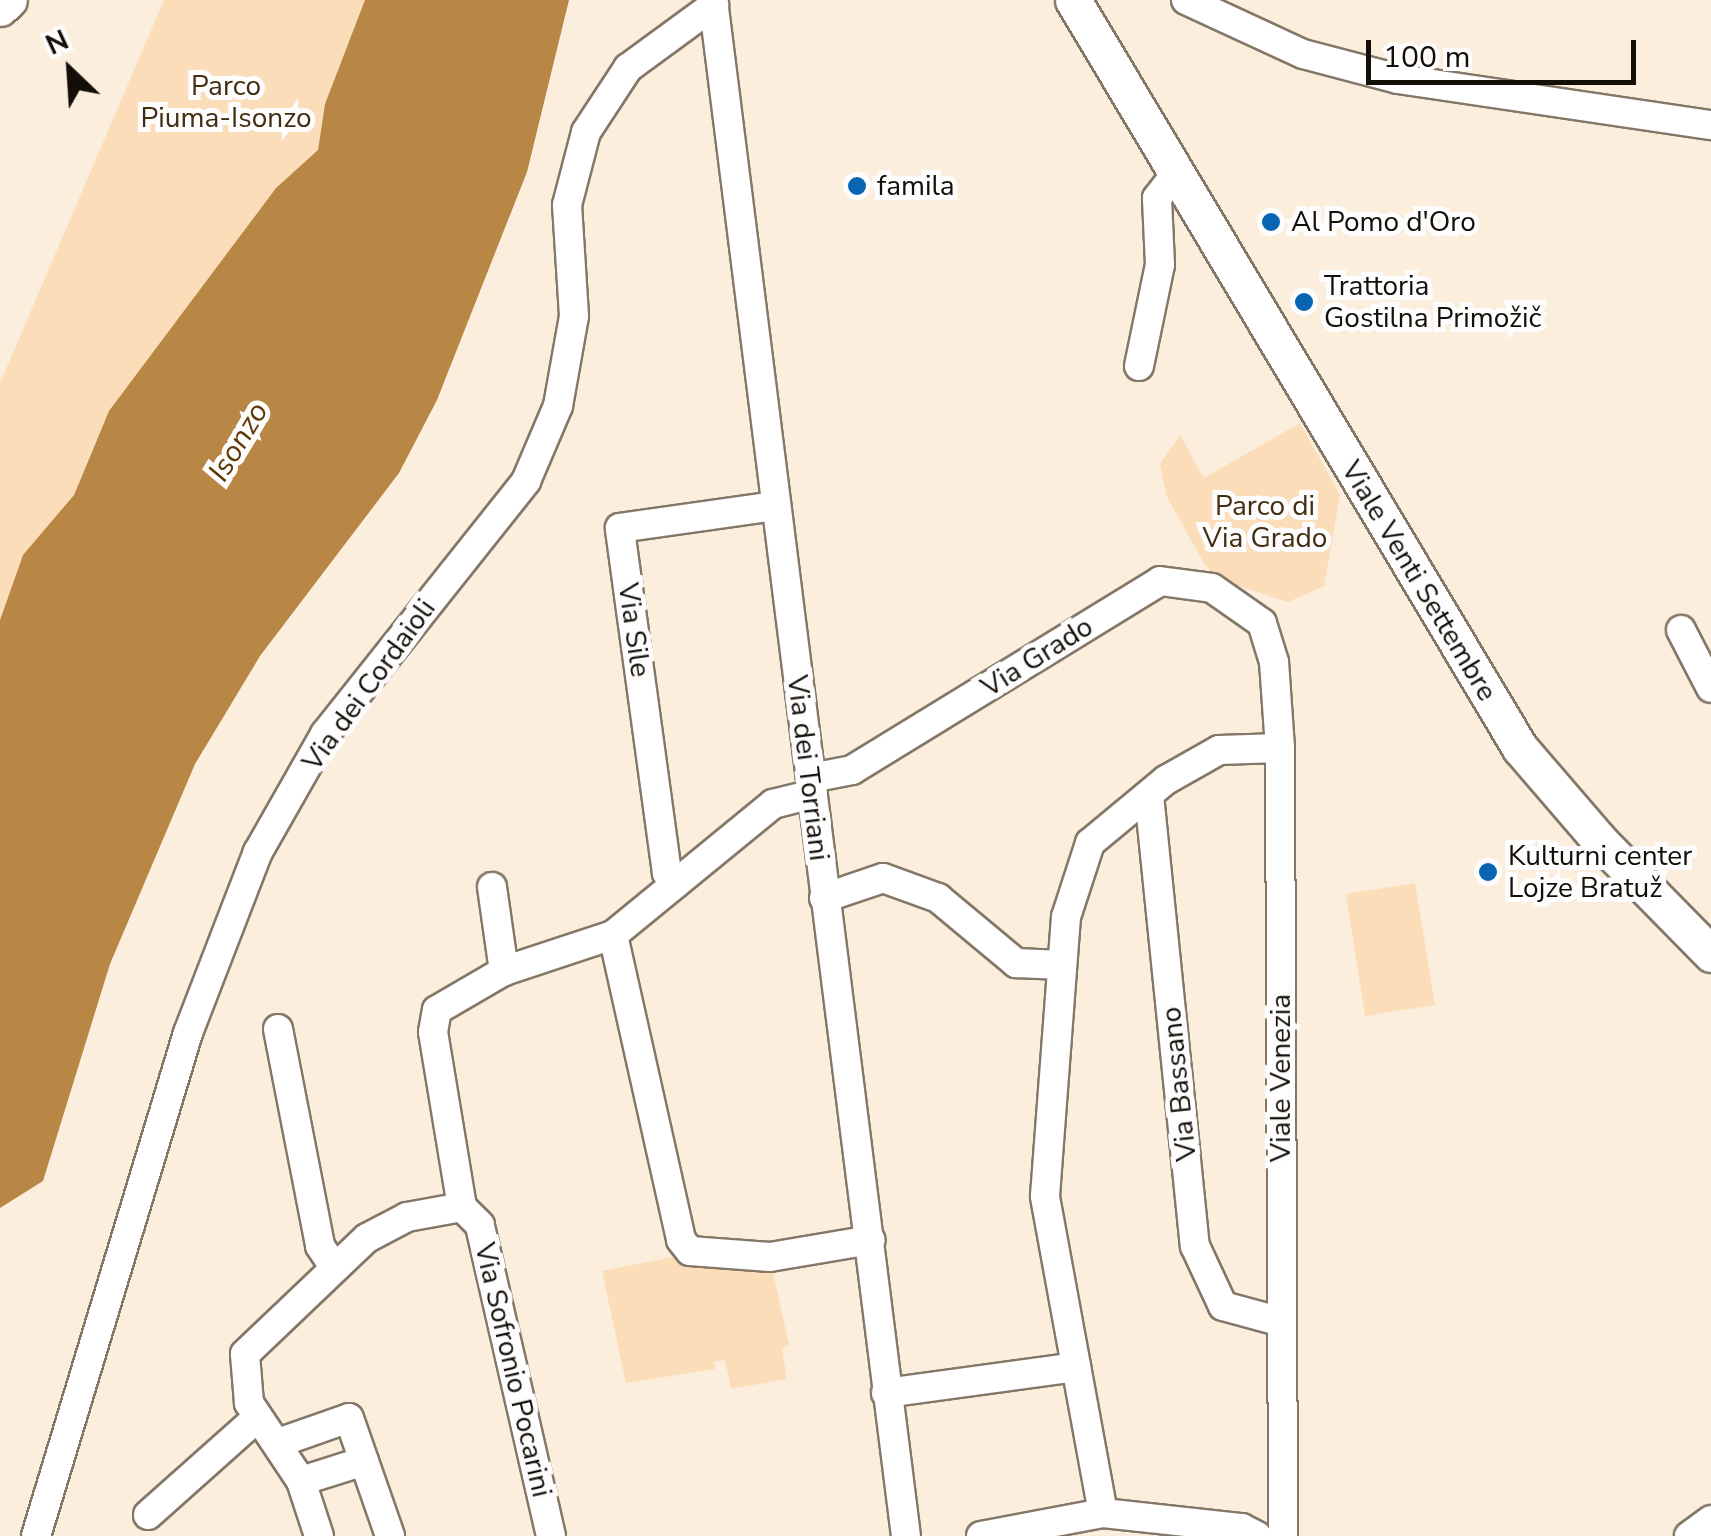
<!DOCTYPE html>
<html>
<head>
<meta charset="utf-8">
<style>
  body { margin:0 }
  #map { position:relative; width:1711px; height:1536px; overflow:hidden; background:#fceedc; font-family:"Nunito Sans",sans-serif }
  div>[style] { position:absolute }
  .green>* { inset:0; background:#fbddb9 }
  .water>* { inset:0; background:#b88645 }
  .roads { filter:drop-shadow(2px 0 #847768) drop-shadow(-2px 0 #847768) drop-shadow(0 2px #847768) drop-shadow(0 -2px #847768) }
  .minor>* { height:28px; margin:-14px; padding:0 14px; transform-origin:14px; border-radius:14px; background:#fff }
  .major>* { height:35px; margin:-17.5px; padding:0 17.5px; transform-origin:17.5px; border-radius:17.5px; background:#fff }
  .dots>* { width:28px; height:28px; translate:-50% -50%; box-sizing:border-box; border:5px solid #fdfdfd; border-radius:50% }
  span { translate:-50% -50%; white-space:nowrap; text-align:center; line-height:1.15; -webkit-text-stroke:10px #fdfdfd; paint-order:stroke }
  .park-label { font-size:28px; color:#422d10 }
  .poi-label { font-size:28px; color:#130e08 }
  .left { translate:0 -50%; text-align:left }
  .street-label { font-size:28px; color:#130e08 }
  .water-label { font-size:30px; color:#5d3b04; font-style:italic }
  .north { position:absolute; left:20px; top:20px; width:100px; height:100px; -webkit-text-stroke:8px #fdfdfd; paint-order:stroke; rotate:335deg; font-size:28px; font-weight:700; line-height:40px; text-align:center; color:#130e08 }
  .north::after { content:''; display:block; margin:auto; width:35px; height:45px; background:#130e08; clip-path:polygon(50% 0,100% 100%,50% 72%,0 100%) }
  .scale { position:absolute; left:1366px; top:40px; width:270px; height:45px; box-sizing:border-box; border:5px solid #130e08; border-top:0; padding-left:12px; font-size:30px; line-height:35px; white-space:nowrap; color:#130e08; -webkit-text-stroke:8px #fdfdfd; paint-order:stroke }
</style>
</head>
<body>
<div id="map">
  <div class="green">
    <i style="clip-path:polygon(164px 0,365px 0,326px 104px,318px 150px,276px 188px,145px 364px,96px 441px,74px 495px,21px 560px,0 620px,0 383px)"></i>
    <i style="clip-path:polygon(1300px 423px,1340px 495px,1324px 586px,1288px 602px,1220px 580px,1205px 565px,1167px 497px,1160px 464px,1180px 435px,1204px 478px)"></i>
    <i style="clip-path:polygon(1415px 883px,1435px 1005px,1365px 1016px,1346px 894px)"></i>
    <i style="clip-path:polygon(673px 1257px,771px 1264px,789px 1344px,782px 1350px,787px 1379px,731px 1389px,725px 1360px,714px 1362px,715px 1369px,626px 1383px,602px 1271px)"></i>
  </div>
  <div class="water">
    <i style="clip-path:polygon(365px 0,569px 0,527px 172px,437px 400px,399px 473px,260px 656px,195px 764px,110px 964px,43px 1181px,0 1208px,0 620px,23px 555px,74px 495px,109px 411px,276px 188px,318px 150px,325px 104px)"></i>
  </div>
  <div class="roads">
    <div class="minor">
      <i style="left:713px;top:0;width:1548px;rotate:82.84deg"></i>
      <i style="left:1186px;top:0;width:129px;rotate:24.8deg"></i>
      <i style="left:1303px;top:54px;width:98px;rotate:14.7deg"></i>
      <i style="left:1398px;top:79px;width:316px;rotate:8.4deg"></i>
      <i style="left:1139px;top:366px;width:103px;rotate:-78.3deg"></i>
      <i style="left:1160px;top:265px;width:67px;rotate:-92.6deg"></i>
      <i style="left:1157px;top:198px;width:34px;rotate:-52deg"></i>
      <i style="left:1681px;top:630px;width:65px;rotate:62.7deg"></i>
      <i style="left:811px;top:778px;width:42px;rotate:-11deg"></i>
      <i style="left:852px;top:770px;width:361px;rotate:-31.5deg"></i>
      <i style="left:1160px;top:581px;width:52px;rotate:7.7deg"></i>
      <i style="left:1212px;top:588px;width:61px;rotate:35deg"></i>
      <i style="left:1262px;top:623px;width:41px;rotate:72.9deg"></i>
      <i style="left:1274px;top:662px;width:86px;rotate:86deg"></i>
      <i style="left:1280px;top:748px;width:788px;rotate:89.78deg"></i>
      <i style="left:813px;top:794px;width:41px;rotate:166deg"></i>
      <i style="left:773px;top:804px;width:207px;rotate:140.7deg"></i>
      <i style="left:613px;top:935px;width:312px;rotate:77.4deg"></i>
      <i style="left:681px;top:1240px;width:14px;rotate:51deg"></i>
      <i style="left:690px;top:1251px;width:80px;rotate:4.3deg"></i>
      <i style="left:770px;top:1257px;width:102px;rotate:-9.6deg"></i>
      <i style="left:1149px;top:795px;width:453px;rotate:84.2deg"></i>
      <i style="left:1195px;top:1246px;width:66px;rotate:65deg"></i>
      <i style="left:1223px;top:1306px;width:61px;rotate:15.2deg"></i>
      <i style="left:675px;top:884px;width:14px;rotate:-126deg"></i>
      <i style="left:667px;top:873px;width:348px;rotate:-97.8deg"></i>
      <i style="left:620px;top:528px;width:156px;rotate:-8.1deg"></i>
      <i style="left:492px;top:887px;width:85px;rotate:81.9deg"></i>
      <i style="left:824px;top:898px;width:62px;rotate:-18.7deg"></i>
      <i style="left:883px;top:878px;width:59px;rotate:20deg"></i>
      <i style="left:938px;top:898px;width:102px;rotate:39.8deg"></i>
      <i style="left:1016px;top:963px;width:46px;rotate:2.5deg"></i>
      <i style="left:278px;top:1029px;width:221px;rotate:79deg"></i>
      <i style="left:320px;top:1246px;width:25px;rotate:56deg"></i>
      <i style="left:886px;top:1393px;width:192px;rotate:-7.8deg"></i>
      <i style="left:278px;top:1443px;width:75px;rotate:-19.4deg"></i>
      <i style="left:349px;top:1418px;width:125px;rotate:70.8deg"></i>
      <i style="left:301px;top:1481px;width:66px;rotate:-17.6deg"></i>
      <i style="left:1103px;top:1513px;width:322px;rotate:-100.4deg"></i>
      <i style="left:1045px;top:1196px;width:280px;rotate:-85.7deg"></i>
      <i style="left:1066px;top:917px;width:78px;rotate:-72deg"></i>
      <i style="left:1090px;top:843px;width:99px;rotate:-39.7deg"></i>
      <i style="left:1166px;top:780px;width:61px;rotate:-29.5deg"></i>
      <i style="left:1219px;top:750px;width:61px;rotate:-1.9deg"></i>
      <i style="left:148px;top:1515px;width:146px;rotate:-41.7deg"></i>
      <i style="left:36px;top:1536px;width:525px;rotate:-73.19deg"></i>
      <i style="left:188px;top:1033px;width:194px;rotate:-68.9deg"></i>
      <i style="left:258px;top:852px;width:136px;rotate:-60.4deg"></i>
      <i style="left:325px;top:734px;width:323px;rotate:-51.5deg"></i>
      <i style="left:526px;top:481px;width:82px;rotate:-66.9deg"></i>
      <i style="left:558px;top:406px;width:91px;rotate:-79.9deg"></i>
      <i style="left:574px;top:316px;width:111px;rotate:-93.6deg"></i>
      <i style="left:567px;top:205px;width:75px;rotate:-75.4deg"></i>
      <i style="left:586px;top:132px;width:77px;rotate:-56.7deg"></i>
      <i style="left:628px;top:68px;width:107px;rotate:-36.2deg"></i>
      <i style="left:319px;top:1536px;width:58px;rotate:-108.1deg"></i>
      <i style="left:301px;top:1481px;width:94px;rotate:-123.7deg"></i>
      <i style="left:249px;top:1403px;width:49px;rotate:-94.7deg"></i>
      <i style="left:245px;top:1354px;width:168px;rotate:-43.6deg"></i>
      <i style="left:367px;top:1238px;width:45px;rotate:-27.7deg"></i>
      <i style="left:407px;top:1217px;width:56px;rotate:-10.3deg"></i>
      <i style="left:551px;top:1536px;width:319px;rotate:-102.9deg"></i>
      <i style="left:480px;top:1225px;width:25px;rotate:-135deg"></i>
      <i style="left:462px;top:1207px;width:177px;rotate:-99.4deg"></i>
      <i style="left:433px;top:1032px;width:22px;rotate:-80deg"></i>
      <i style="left:437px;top:1010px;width:78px;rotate:-30.2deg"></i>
      <i style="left:504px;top:971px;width:115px;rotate:-18.3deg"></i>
      <i style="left:981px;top:1536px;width:124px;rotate:-10.7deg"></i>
      <i style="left:1103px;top:1513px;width:140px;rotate:6.2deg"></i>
      <i style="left:1242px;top:1528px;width:17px;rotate:28deg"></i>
      <i style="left:1689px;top:1536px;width:27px;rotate:-36deg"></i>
    </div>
    <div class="major">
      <i style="left:1073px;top:0;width:871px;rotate:59.14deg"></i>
      <i style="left:1520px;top:748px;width:121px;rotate:49.3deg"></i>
      <i style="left:1599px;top:840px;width:160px;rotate:45.5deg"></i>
      <i style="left:0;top:8px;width:12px;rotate:-42deg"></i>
    </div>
  </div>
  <div class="dots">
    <i style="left:857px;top:186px;background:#0865b2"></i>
    <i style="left:1271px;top:222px;background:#0865b2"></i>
    <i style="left:1304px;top:302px;background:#0865b2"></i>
    <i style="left:1488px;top:872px;background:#0865b2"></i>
  </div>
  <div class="park-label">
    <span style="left:226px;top:102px">Parco<br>Piuma-Isonzo</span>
    <span style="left:1265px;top:522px">Parco di<br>Via Grado</span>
  </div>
  <div class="poi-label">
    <span class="left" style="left:877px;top:186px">famila</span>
    <span class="left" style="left:1291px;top:222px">Al Pomo d'Oro</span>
    <span class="left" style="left:1324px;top:302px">Trattoria<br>Gostilna Primožič</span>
    <span class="left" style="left:1508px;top:872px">Kulturni center<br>Lojze Bratuž</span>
  </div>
  <div class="street-label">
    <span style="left:1419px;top:581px;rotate:59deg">Viale Venti Settembre</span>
    <span style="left:634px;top:630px;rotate:82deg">Via Sile</span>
    <span style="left:1037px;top:657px;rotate:-32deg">Via Grado</span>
    <span style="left:369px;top:685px;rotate:-54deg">Via dei Cordaioli</span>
    <span style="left:808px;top:768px;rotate:83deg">Via dei Torriani</span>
    <span style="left:1281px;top:1078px;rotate:-90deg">Viale Venezia</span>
    <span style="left:1179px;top:1084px;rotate:-96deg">Via Bassano</span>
    <span style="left:513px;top:1370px;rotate:77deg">Via Sofronio Pocarini</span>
  </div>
  <div class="water-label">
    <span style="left:239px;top:442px;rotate:-59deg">Isonzo</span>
  </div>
  <div class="north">N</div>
  <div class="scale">100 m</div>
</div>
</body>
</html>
